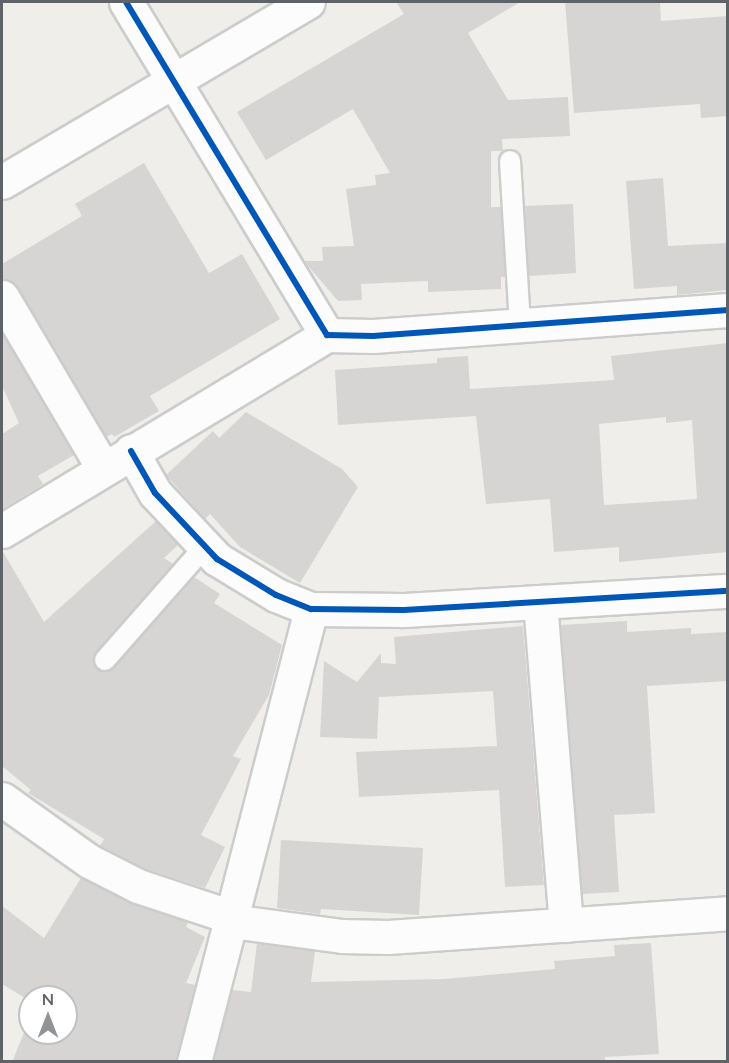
<!DOCTYPE html>
<html>
<head>
<meta charset="utf-8">
<style>
  body { margin:0 }
  #map { position:relative; width:729px; height:1063px; overflow:hidden; background:#efeeea; font-family:Lato,sans-serif }
  div>[style] { position:absolute }
  .building>* { inset:0; background:#d6d5d3 }
  .roads { filter:drop-shadow(2px 0 #cbcccc) drop-shadow(-2px 0 #cbcccc) drop-shadow(0 2px #cbcccc) drop-shadow(0 -2px #cbcccc) }
  .lane>* { height:20px; margin:-10px; padding:0 10px; transform-origin:10px; border-radius:10px; background:#fdfcfc }
  .street>* { height:33px; margin:-16.5px; padding:0 16.5px; transform-origin:16.5px; border-radius:16.5px; background:#fdfcfc }
  .secondary>* { height:33px; margin:-16.5px; padding:0 16.5px; transform-origin:16.5px; border-radius:16.5px; background:#fdfcfc }
  .cycleway>* { height:6px; margin:-3px; padding:0 3px; transform-origin:3px; border-radius:3px; background:#0057b8 }
  span { translate:-50% -50%; white-space:nowrap; text-align:center; line-height:1.15; -webkit-text-stroke:4.5px #fff; paint-order:stroke }
  .frame { position:absolute; inset:0; border:3px solid #5f6368; pointer-events:none }
  .north { position:absolute; left:18px; top:985px; width:60px; height:60px; box-sizing:border-box; background:#fff; border:2px solid #bfc1c3; border-radius:50%; rotate:0deg; font-size:16px; font-weight:700; line-height:24px; text-align:center; color:#5f6368 }
  .north::after { content:''; display:block; margin:auto; width:21px; height:27px; background:#919496; clip-path:polygon(50% 0,100% 100%,50% 72%,0 100%) }
</style>
</head>
<body>
<div id="map">
  <div class="building">
    <i style="clip-path:polygon(396px 2px,520px 2px,468px 33px,508px 100px,568px 97px,570px 136px,502px 139px,503px 151px,491px 151px,491px 207px,501px 207px,505px 277px,501px 277px,501px 289px,428px 292px,428px 281px,361px 284px,362px 300px,338px 301px,304px 261px,323px 261px,322px 247px,354px 246px,346px 189px,376px 185px,375px 175px,390px 173px,353px 109px,266px 160px,237px 112px,404px 14px)"></i>
    <i style="clip-path:polygon(565px 2px,660px 2px,661px 21px,728px 16px,728px 116px,701px 118px,700px 104px,574px 113px)"></i>
    <i style="clip-path:polygon(144px 163px,209px 273px,242px 254px,280px 319px,150px 396px,159px 411px,114px 437px,112px 434px,106px 437px,18px 287px,2px 278px,2px 264px,82px 216px,75px 204px)"></i>
    <i style="clip-path:polygon(663px 178px,668px 246px,727px 243px,727px 290px,677px 295px,677px 286px,634px 289px,626px 181px)"></i>
    <i style="clip-path:polygon(573px 204px,576px 273px,529px 276px,525px 206px)"></i>
    <i style="clip-path:polygon(2px 333px,74px 455px,38px 476px,43px 484px,2px 509px,2px 434px,19px 423px,2px 386px)"></i>
    <i style="clip-path:polygon(evenodd,728px 343px,728px 552px,619px 562px,619px 547px,554px 552px,550px 499px,486px 504px,476px 416px,338px 425px,335px 370px,437px 363px,437px 358px,468px 356px,470px 389px,614px 380px,611px 356px,728px 343px,666px 417px,666px 423px,692px 420px,697px 499px,604px 505px,599px 424px,666px 417px)"></i>
    <i style="clip-path:polygon(246px 412px,342px 469px,358px 487px,300px 583px,240px 547px,210px 514px,205px 519px,166px 475px,213px 431px,219px 438px)"></i>
    <i style="clip-path:polygon(156px 521px,178px 545px,164px 558px,173px 564px,96px 652px,93px 658px,97px 669px,103px 672px,114px 668px,194px 577px,220px 594px,214px 603px,282px 645px,269px 695px,233px 756px,241px 759px,201px 835px,225px 847px,205px 888px,145px 869px,100px 846px,104px 839px,28px 793px,31px 790px,2px 766px,2px 550px,44px 622px)"></i>
    <i style="clip-path:polygon(627px 621px,627px 632px,691px 628px,691px 634px,728px 632px,728px 681px,647px 686px,655px 813px,614px 815px,619px 892px,582px 894px,561px 625px)"></i>
    <i style="clip-path:polygon(523px 626px,544px 885px,505px 887px,499px 790px,359px 797px,356px 752px,497px 746px,493px 691px,379px 697px,377px 739px,320px 737px,324px 661px,357px 682px,381px 653px,381px 663px,396px 664px,394px 637px)"></i>
    <i style="clip-path:polygon(281px 840px,423px 848px,419px 915px,321px 909px,320px 914px,277px 908px)"></i>
    <i style="clip-path:polygon(81px 878px,132px 904px,188px 922px,186px 927px,205px 937px,186px 983px,195px 985px,176px 1062px,12px 1062px,30px 1018px,30px 1033px,66px 1033px,66px 997px,30px 997px,30px 1001px,2px 984px,2px 906px,44px 938px)"></i>
    <i style="clip-path:polygon(257px 943px,315px 951px,311px 982px,444px 979px,555px 969px,554px 961px,615px 956px,614px 945px,651px 943px,659px 1054px,605px 1057px,605px 1062px,213px 1062px,232px 990px,251px 992px)"></i>
  </div>
  <div class="roads">
    <div class="lane">
      <i style="left:510px;top:161px;width:165px;rotate:86.5deg"></i>
      <i style="left:105px;top:660px;width:152px;rotate:-48.7deg"></i>
    </div>
    <div class="street">
      <i style="left:2px;top:297px;width:199px;rotate:59.4deg"></i>
      <i style="left:131px;top:451px;width:48px;rotate:60.3deg"></i>
      <i style="left:155px;top:493px;width:91px;rotate:46.8deg"></i>
      <i style="left:217px;top:559px;width:69px;rotate:31.4deg"></i>
      <i style="left:276px;top:595px;width:38px;rotate:22deg"></i>
      <i style="left:311px;top:609px;width:93px;rotate:0.6deg"></i>
      <i style="left:404px;top:610px;width:325px;rotate:-3.4deg"></i>
      <i style="left:2px;top:531px;width:380px;rotate:-31.1deg"></i>
      <i style="left:540px;top:602px;width:324px;rotate:85.4deg"></i>
      <i style="left:2px;top:799px;width:107px;rotate:35.5deg"></i>
      <i style="left:89px;top:861px;width:55px;rotate:27deg"></i>
      <i style="left:138px;top:886px;width:99px;rotate:18.3deg"></i>
      <i style="left:231px;top:921px;width:112px;rotate:7.7deg"></i>
      <i style="left:342px;top:936px;width:46px;rotate:1.2deg"></i>
      <i style="left:388px;top:937px;width:341px;rotate:-4deg"></i>
      <i style="left:194px;top:1062px;width:468px;rotate:-75.5deg"></i>
    </div>
    <div class="secondary">
      <i style="left:126px;top:2px;width:389px;rotate:58.9deg"></i>
      <i style="left:327px;top:335px;width:46px;rotate:1.2deg"></i>
      <i style="left:373px;top:336px;width:356px;rotate:-4.2deg"></i>
      <i style="left:2px;top:182px;width:355px;rotate:-30.5deg"></i>
    </div>
  </div>
  <div class="cycleway">
    <i style="left:126px;top:2px;width:389px;rotate:58.9deg"></i>
    <i style="left:327px;top:335px;width:46px;rotate:1.2deg"></i>
    <i style="left:373px;top:336px;width:356px;rotate:-4.2deg"></i>
    <i style="left:131px;top:451px;width:48px;rotate:60.3deg"></i>
    <i style="left:155px;top:493px;width:91px;rotate:46.8deg"></i>
    <i style="left:217px;top:559px;width:69px;rotate:31.4deg"></i>
    <i style="left:276px;top:595px;width:38px;rotate:22deg"></i>
    <i style="left:311px;top:609px;width:93px;rotate:0.6deg"></i>
    <i style="left:404px;top:610px;width:325px;rotate:-3.4deg"></i>
  </div>
  <div class="frame"></div>
  <div class="north">N</div>
</div>
</body>
</html>
